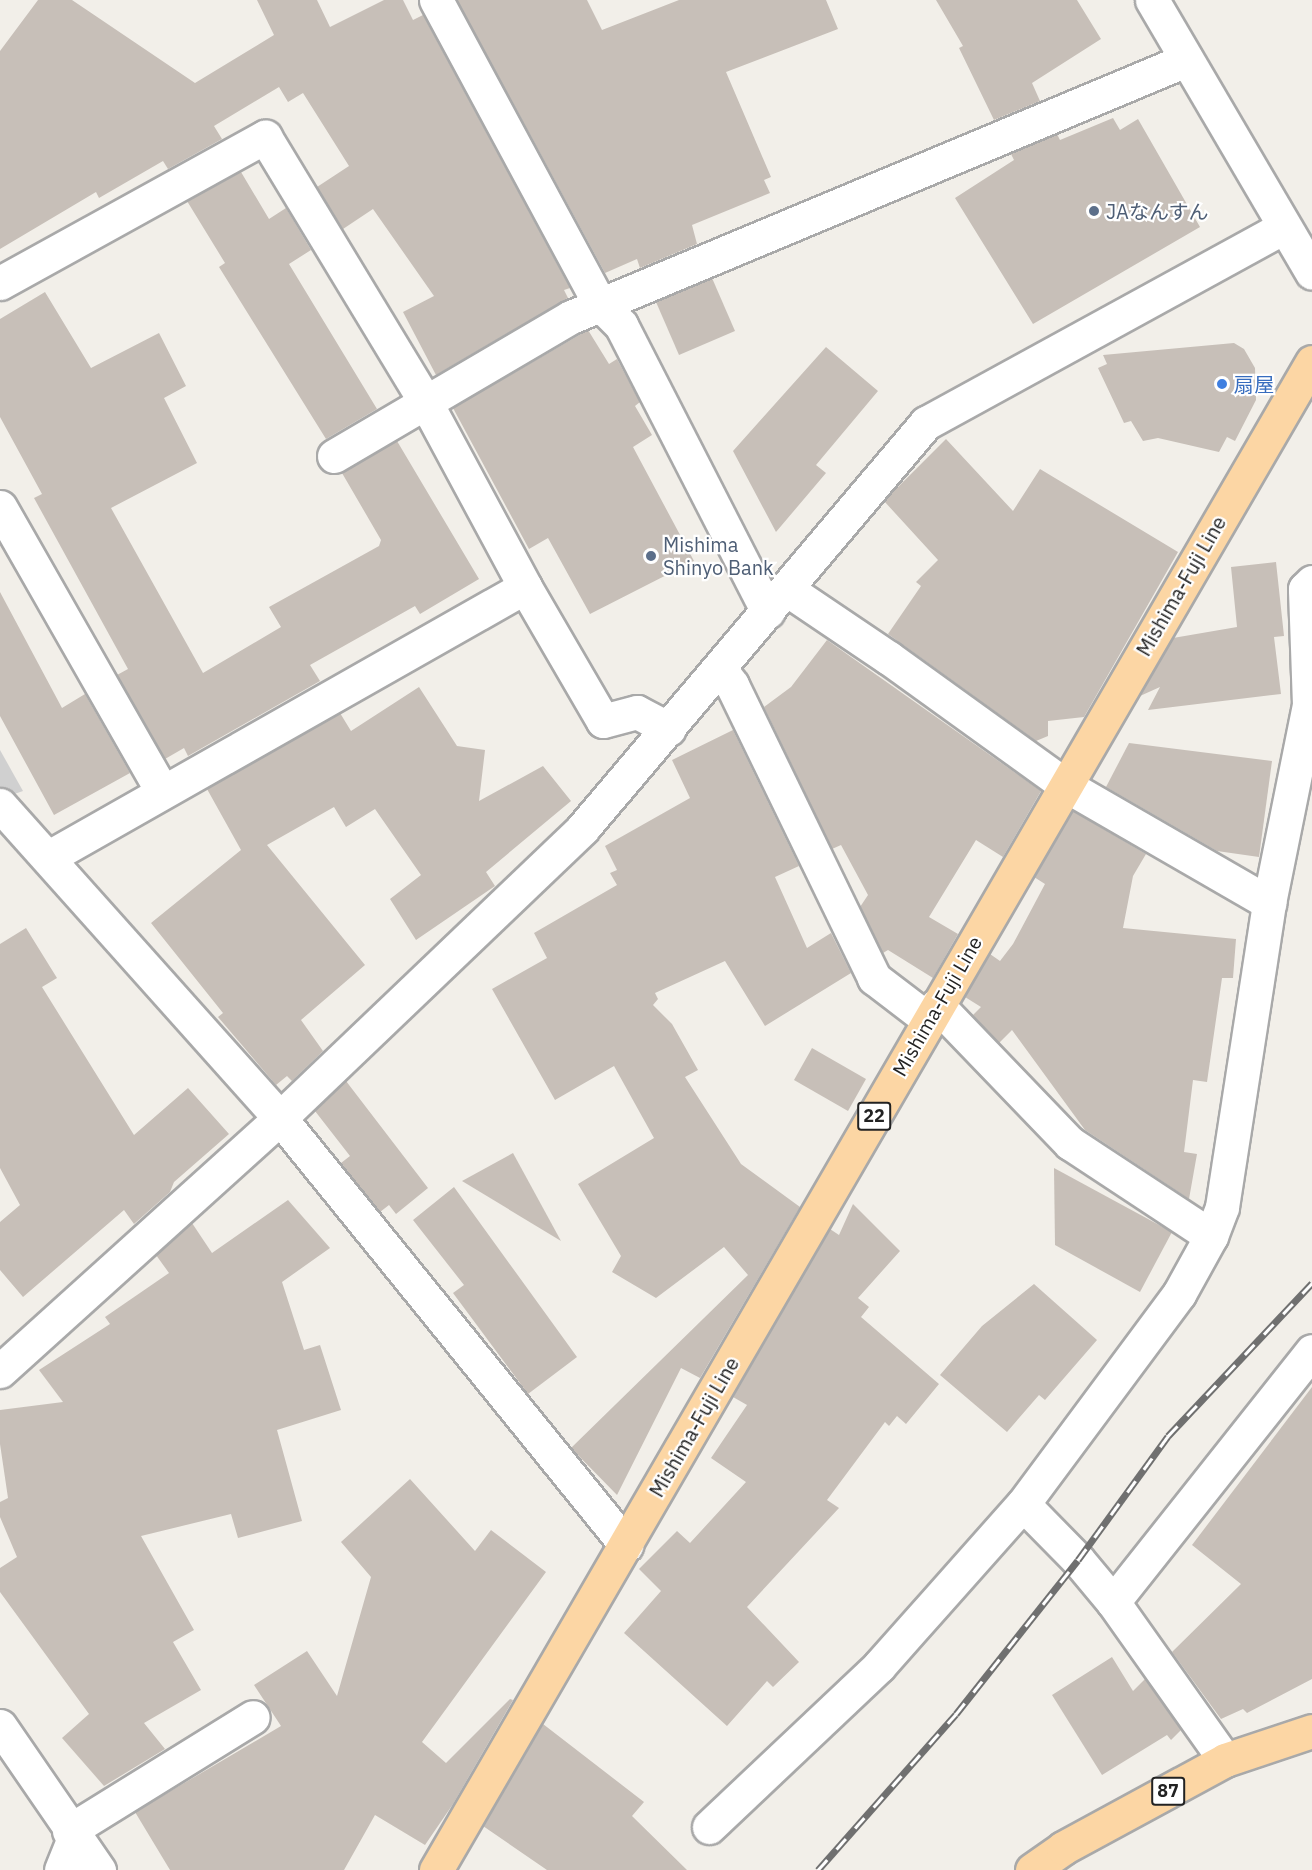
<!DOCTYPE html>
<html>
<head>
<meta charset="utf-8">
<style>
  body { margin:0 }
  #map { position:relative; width:1312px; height:1870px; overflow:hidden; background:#f2efe9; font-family:"IBM Plex Sans","Noto Sans JP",sans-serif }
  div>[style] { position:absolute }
  .religious>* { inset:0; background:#d0d0d0 }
  .building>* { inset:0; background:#c7bfb8 }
  .roads { filter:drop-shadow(2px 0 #a9a9a9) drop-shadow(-2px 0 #a9a9a9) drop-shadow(0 2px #a9a9a9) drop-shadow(0 -2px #a9a9a9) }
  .minor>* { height:33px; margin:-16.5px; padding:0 16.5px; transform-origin:16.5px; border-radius:16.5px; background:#fff }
  .major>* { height:33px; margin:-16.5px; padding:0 16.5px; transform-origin:16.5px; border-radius:16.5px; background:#fcd6a4 }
  .rail>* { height:7px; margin-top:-3.5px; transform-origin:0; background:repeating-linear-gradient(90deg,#fff 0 14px,#707070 0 28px); box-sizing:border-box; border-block:2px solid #707070 }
  .dots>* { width:16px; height:16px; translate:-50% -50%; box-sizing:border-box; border:3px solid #fff; border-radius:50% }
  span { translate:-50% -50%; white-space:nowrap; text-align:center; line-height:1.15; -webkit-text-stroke:4.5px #fff; paint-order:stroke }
  .shield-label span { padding:2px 4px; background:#fff; border:2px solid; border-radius:4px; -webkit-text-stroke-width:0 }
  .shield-label { font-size:18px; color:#222; font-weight:700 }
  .service-label { font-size:20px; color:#4e5e75 }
  .left { translate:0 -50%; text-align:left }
  .shop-label { font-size:20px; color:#366cbe }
  .street-label { font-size:20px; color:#222 }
</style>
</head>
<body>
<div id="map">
  <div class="religious">
    <i style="clip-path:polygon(0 750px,23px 791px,0 799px)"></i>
  </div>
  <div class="building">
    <i style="clip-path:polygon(38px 0,72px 0,195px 83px,274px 35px,257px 0,317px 0,330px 27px,384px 0,403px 0,413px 20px,423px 15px,570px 288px,564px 290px,568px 298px,436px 375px,403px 312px,434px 296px,373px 209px,343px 229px,317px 187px,349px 166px,303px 93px,288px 102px,279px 87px,214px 126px,222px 139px,168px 169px,163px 161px,99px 198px,96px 192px,0 249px,0 51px)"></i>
    <i style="clip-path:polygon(457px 0,587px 0,602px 30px,679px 0,826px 0,838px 29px,726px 72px,771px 177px,764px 180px,770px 193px,692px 225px,697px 244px,640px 268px,637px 259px,605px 273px)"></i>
    <i style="clip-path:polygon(936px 0,1077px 0,1101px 39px,1032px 83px,1040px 101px,994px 120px,959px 48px,963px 46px)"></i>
    <i style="clip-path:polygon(1113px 118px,1120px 130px,1138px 119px,1200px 227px,1033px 324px,955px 198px,1014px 160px,1011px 154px,1057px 134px,1060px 140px)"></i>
    <i style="clip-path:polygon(241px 172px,269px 219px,286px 208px,311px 250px,289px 264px,377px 409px,326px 439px,219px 267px,225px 263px,187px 201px)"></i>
    <i style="clip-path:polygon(712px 278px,735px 331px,679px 355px,656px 302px)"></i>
    <i style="clip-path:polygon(45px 292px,91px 368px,159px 333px,186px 386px,164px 398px,197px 463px,111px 508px,203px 673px,281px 627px,269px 607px,379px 546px,381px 540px,342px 473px,397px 441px,479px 579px,420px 614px,415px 606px,310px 665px,320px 681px,188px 756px,184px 748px,165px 759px,117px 675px,128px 669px,34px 498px,42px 494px,0 417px,0 319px)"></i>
    <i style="clip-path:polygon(588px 330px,609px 364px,617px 359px,640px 402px,635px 406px,652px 435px,633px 447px,694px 561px,590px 614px,548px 538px,529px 549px,453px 408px)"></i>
    <i style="clip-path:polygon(1234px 343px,1244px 349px,1255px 368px,1256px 400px,1235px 441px,1227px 437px,1219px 452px,1158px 438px,1143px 441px,1131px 421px,1124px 423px,1098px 368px,1107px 364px,1103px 355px)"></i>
    <i style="clip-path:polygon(826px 347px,878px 391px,816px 465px,826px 473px,776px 532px,733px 451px)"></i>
    <i style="clip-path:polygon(946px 439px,1013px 511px,1040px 469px,1178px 552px,1084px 717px,1048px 721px,1048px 736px,1036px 741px,888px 634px,921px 586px,916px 582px,938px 560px,884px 501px)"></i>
    <i style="clip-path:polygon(1276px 562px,1284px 636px,1274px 637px,1281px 694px,1148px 710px,1160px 687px,1140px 696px,1173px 638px,1237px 627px,1231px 567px)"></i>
    <i style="clip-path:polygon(0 592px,62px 708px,85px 694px,130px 773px,54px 815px,0 716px)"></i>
    <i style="clip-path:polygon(827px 640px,1041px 791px,1003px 857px,976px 840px,929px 917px,958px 934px,933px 978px,888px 950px,883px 953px,860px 907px,868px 895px,841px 845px,832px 849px,764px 707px,791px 687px)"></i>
    <i style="clip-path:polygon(419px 687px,457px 746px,485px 750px,479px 801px,543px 766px,571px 801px,486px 872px,495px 886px,416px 940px,390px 899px,421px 875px,375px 809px,346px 827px,334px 807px,267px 845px,365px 965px,301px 1020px,323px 1051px,292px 1081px,287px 1076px,276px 1085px,218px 1017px,223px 1013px,151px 923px,241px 850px,207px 789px,340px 713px,351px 731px)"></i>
    <i style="clip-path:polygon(733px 730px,799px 866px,775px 877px,807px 948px,831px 933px,851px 973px,765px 1026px,725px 961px,655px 993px,658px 999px,653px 1005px,672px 1024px,698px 1070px,685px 1077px,741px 1164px,800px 1207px,700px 1378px,681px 1368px,617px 1495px,571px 1448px,748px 1275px,724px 1247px,656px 1298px,612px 1272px,621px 1256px,578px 1184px,654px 1138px,614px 1066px,555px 1100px,492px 989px,547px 958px,534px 933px,617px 885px,610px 873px,617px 870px,605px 846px,690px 798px,672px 760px)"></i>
    <i style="clip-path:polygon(1129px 743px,1272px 761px,1259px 857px,1217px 851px,1106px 787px)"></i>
    <i style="clip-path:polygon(1073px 811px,1146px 854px,1133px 876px,1123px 928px,1236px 939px,1233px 978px,1222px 978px,1207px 1082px,1193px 1080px,1184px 1152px,1197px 1154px,1189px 1199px,1085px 1130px,1012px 1030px,999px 1043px,973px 1015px,981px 1007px,965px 997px,990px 954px,1000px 961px,1013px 944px,1045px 884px,1034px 877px)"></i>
    <i style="clip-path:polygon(26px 928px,57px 978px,42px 987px,134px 1135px,188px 1088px,229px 1134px,174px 1182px,170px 1192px,134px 1224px,124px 1210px,23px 1297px,0 1270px,0 1222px,20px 1205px,0 1168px,0 944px)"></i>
    <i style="clip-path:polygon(812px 1048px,866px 1079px,848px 1111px,794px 1080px)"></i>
    <i style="clip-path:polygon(346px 1081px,428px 1188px,396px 1214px,389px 1205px,380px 1212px,341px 1163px,350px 1156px,315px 1111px)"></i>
    <i style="clip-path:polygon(513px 1153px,561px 1241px,462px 1181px)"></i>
    <i style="clip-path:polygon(1054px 1168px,1172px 1232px,1140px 1292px,1055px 1245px)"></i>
    <i style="clip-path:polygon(454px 1187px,577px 1357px,528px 1394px,453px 1293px,464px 1285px,413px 1220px)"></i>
    <i style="clip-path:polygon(288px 1200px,330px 1248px,282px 1282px,304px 1350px,320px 1345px,341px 1410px,277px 1430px,302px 1521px,238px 1538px,231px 1514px,141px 1536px,194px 1630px,173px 1642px,201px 1690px,144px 1723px,165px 1749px,104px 1786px,62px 1738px,89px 1714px,0 1592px,0 1568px,17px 1557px,0 1517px,0 1502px,8px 1498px,0 1444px,0 1410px,63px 1402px,39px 1370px,110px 1324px,105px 1317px,169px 1273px,156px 1255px,192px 1223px,212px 1253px)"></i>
    <i style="clip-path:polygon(853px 1204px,900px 1251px,858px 1298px,869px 1307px,861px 1317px,939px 1384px,906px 1424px,897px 1416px,889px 1426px,885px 1422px,827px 1500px,839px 1508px,747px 1607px,799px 1662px,773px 1687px,767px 1681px,727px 1726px,624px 1633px,661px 1591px,639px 1569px,677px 1531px,690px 1543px,746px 1482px,711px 1458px,747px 1405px,733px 1397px,830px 1229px,839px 1235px)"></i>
    <i style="clip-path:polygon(1034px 1284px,1097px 1340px,1045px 1400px,1039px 1395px,1007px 1432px,940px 1375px,982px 1326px)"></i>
    <i style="clip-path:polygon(1312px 1387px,1312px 1679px,1247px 1713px,1243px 1709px,1221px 1719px,1172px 1652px,1241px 1584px,1192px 1545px)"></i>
    <i style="clip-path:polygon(410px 1479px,475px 1551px,491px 1530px,546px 1572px,422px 1742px,446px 1763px,510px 1699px,513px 1700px,453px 1804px,425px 1845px,375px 1815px,344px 1870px,170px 1870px,135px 1812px,281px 1726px,254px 1685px,307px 1651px,337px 1696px,371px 1577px,341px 1542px)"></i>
    <i style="clip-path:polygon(1112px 1657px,1133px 1691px,1145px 1679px,1181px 1730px,1171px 1740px,1167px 1735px,1102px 1775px,1052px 1695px)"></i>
    <i style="clip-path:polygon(543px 1724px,644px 1802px,632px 1816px,687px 1870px,547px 1870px,483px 1826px)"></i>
  </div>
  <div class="roads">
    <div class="minor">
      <i style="left:436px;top:0;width:345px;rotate:61.7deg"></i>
      <i style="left:600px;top:304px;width:30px;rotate:45deg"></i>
      <i style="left:621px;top:325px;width:322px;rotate:62.9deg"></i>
      <i style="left:1152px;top:0;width:316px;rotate:59.6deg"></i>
      <i style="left:0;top:283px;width:303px;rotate:-28.9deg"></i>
      <i style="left:265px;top:137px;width:309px;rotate:58.8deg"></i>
      <i style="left:425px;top:401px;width:211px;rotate:61.7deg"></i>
      <i style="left:525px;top:587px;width:547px;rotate:150.44deg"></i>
      <i style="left:334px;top:456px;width:275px;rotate:-30.4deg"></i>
      <i style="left:571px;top:317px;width:667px;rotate:-22.68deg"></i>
      <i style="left:0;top:507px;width:327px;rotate:60.3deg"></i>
      <i style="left:525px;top:587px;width:155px;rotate:59.8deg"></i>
      <i style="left:603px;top:721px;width:35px;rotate:-15deg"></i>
      <i style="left:637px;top:712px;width:36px;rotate:28deg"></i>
      <i style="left:788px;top:590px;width:122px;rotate:34deg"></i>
      <i style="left:889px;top:658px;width:217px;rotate:35.8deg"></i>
      <i style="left:1065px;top:785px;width:236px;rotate:30deg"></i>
      <i style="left:720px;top:669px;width:20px;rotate:53deg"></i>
      <i style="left:732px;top:685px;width:326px;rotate:64.1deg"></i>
      <i style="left:874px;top:978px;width:69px;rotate:37.4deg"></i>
      <i style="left:0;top:805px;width:420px;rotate:48.2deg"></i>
      <i style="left:280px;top:1118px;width:550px;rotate:50.98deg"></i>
      <i style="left:937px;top:1005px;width:192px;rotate:46.1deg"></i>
      <i style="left:1070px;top:1143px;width:169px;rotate:33.4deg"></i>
      <i style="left:0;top:1371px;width:377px;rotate:-42.1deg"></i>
      <i style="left:280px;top:1118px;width:419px;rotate:-43.7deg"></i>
      <i style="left:583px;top:828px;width:531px;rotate:-49.74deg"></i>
      <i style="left:926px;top:423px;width:408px;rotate:-28.7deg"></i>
      <i style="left:1113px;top:1602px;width:320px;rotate:-51.6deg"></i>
      <i style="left:0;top:1726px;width:175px;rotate:55.5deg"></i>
      <i style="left:1225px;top:1760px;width:194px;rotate:-125.3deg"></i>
      <i style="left:1113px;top:1602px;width:55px;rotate:-129.8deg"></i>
      <i style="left:1078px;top:1560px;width:78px;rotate:-134.5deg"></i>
      <i style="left:1023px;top:1504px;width:262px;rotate:-53.4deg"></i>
      <i style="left:1179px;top:1294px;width:66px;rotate:-61.1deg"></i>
      <i style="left:1211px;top:1236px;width:31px;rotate:-69deg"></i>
      <i style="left:1222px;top:1207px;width:308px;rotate:-81.2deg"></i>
      <i style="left:1269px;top:903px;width:202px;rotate:-78.6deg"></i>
      <i style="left:1309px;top:705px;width:116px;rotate:-92deg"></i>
      <i style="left:1305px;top:589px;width:10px;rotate:-45deg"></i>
      <i style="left:709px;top:1827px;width:234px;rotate:-43.4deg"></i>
      <i style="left:879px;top:1666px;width:217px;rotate:-48.4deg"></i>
      <i style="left:69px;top:1831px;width:216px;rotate:-31.8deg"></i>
      <i style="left:61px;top:1870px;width:35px;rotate:-68deg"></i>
    </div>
    <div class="major">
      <i style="left:436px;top:1870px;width:1744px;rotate:-59.85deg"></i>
      <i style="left:1032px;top:1870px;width:38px;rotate:-35deg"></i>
      <i style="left:1063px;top:1848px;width:184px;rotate:-28.5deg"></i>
      <i style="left:1225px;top:1760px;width:92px;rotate:-18.4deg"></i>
    </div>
  </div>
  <div class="rail">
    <i style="left:818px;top:1870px;width:208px;rotate:-48.5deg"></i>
    <i style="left:956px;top:1714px;width:196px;rotate:-51.6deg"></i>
    <i style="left:1078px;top:1560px;width:153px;rotate:-54deg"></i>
    <i style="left:1168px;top:1436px;width:210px;rotate:-46.7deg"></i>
  </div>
  <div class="dots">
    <i style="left:1094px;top:211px;background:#5c6f8a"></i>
    <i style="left:1222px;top:384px;background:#3f7fe0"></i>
    <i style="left:651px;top:556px;background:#5c6f8a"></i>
  </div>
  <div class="shield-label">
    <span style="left:874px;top:1116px">22</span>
    <span style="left:1168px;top:1791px">87</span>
  </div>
  <div class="service-label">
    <span class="left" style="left:1106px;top:211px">JAなんすん</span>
    <span class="left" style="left:663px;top:556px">Mishima<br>Shinyo Bank</span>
  </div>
  <div class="shop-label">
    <span class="left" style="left:1234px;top:384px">扇屋</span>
  </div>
  <div class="street-label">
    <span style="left:1181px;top:586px;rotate:-60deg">Mishima-Fuji Line</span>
    <span style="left:937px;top:1006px;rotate:-60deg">Mishima-Fuji Line</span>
    <span style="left:694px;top:1427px;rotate:-60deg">Mishima-Fuji Line</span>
  </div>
</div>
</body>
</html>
